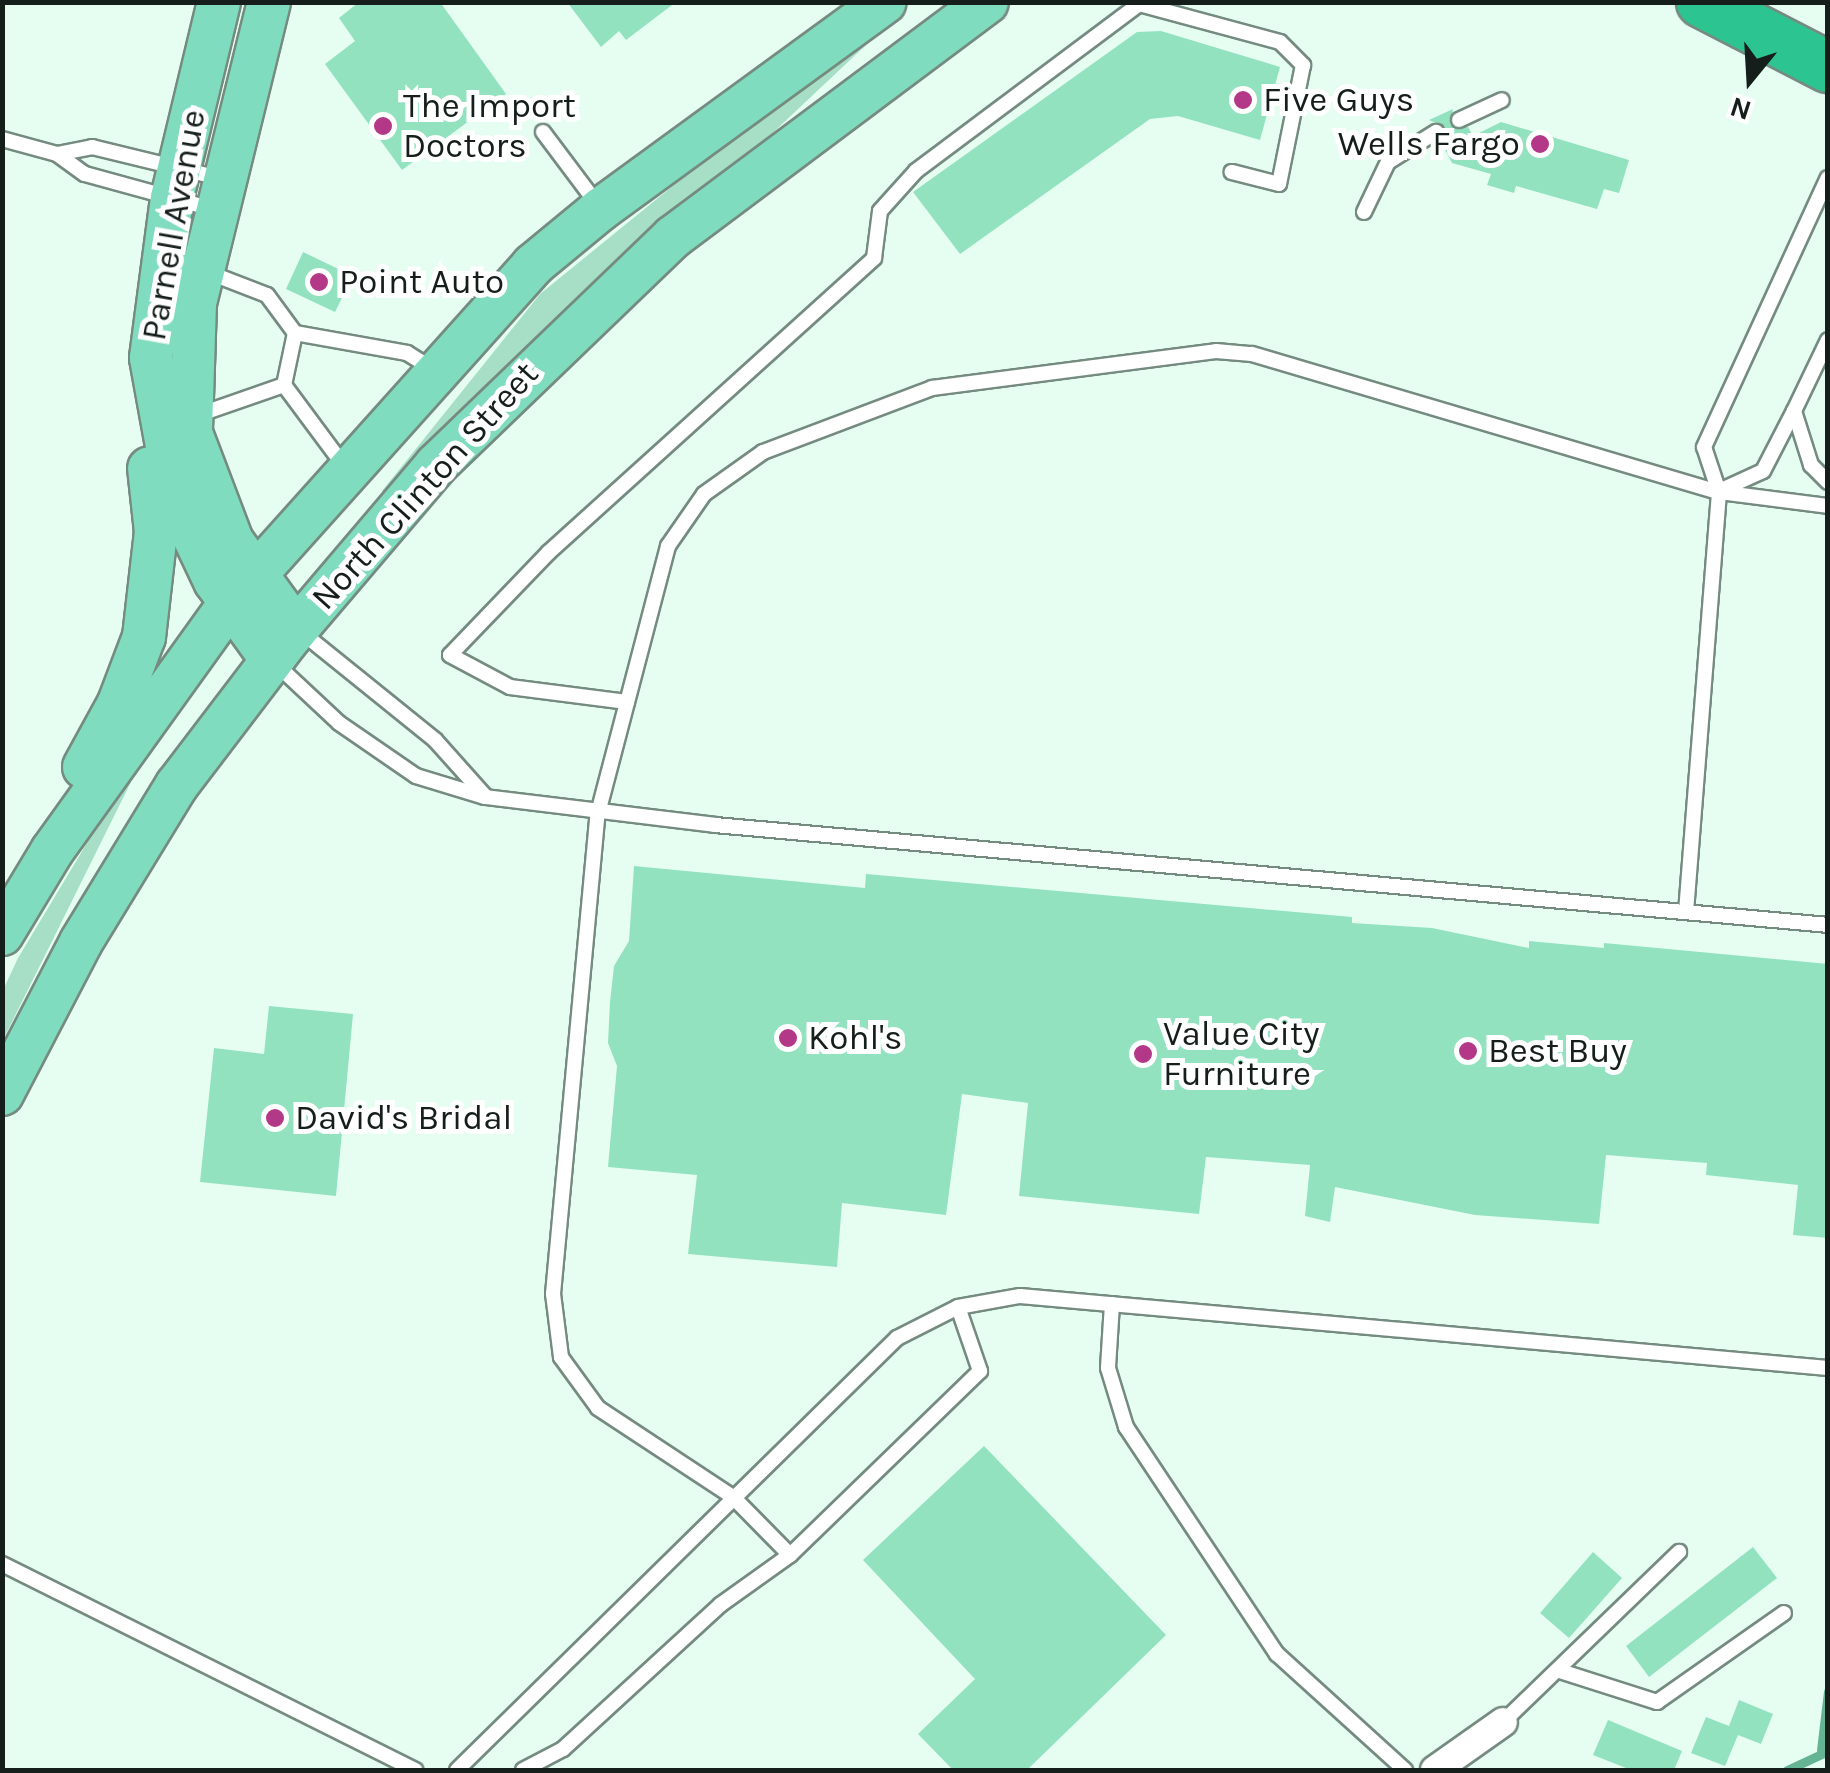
<!DOCTYPE html>
<html>
<head>
<meta charset="utf-8">
<style>
  body { margin:0 }
  #map { position:relative; width:1830px; height:1773px; overflow:hidden; background:#e6fef2; font-family:Karla,sans-serif }
  div>[style] { position:absolute }
  .green>* { inset:0; background:#a7dfc6 }
  .stream>* { height:9px; margin:-4.5px; padding:0 4.5px; transform-origin:4.5px; border-radius:4.5px; background:#64b392 }
  .building>* { inset:0; background:#92e2bf }
  .roads { filter:drop-shadow(2px 0 #758b80) drop-shadow(-2px 0 #758b80) drop-shadow(0 2px #758b80) drop-shadow(0 -2px #758b80) }
  .lane>* { height:14px; margin:-7px; padding:0 7px; transform-origin:7px; border-radius:7px; background:#fff }
  .street>* { height:28px; margin:-14px; padding:0 14px; transform-origin:14px; border-radius:14px; background:#fff }
  .primary>* { height:42px; margin:-21px; padding:0 21px; transform-origin:21px; border-radius:21px; background:#80dcbe }
  .highway>* { height:50px; margin:-25px; padding:0 25px; transform-origin:25px; border-radius:25px; background:#2cc592 }
  .dots>* { width:28px; height:28px; translate:-50% -50%; box-sizing:border-box; border:5px solid #fff; border-radius:50% }
  span { translate:-50% -50%; white-space:nowrap; text-align:center; line-height:1.15; -webkit-text-stroke:10px #fff; paint-order:stroke }
  .poi-label { font-size:35px; color:#151e1a }
  .left { translate:0 -50%; text-align:left }
  .right { translate:-100% -50%; text-align:right }
  .street-label { font-size:35px; color:#151e1a }
  .frame { position:absolute; inset:0; border:5px solid #151e1a; pointer-events:none }
  .north { position:absolute; left:1700px; top:30px; width:100px; height:100px; -webkit-text-stroke:8px #fff; paint-order:stroke; rotate:198deg; font-size:28px; font-weight:700; line-height:40px; text-align:center; color:#151e1a }
  .north::after { content:''; display:block; margin:auto; width:35px; height:45px; background:#151e1a; clip-path:polygon(50% 0,100% 100%,50% 72%,0 100%) }
</style>
</head>
<body>
<div id="map">
  <div class="green">
    <i style="clip-path:polygon(866px 45px,388px 495px,382px 491px,540px 294px,717px 150px)"></i>
    <i style="clip-path:polygon(126px 778px,131px 782px,3px 1040px,3px 990px,18px 958px)"></i>
  </div>
  <div class="stream">
    <i style="left:1821px;top:1750px;width:59px;rotate:-83.2deg"></i>
    <i style="left:1787px;top:1770px;width:45px;rotate:-24.9deg"></i>
  </div>
  <div class="building">
    <i style="clip-path:polygon(359px 2px,440px 2px,506px 94px,402px 170px,325px 64px,355px 41px,339px 18px)"></i>
    <i style="clip-path:polygon(567px 2px,676px 2px,626px 40px,619px 31px,601px 47px)"></i>
    <i style="clip-path:polygon(1161px 31px,1280px 67px,1260px 140px,1178px 116px,1150px 119px,960px 254px,913px 192px,1137px 32px)"></i>
    <i style="clip-path:polygon(1453px 109px,1450px 125px,1468px 127px,1473px 136px,1501px 122px,1629px 160px,1619px 193px,1604px 189px,1597px 209px,1516px 186px,1514px 193px,1487px 185px,1491px 174px,1452px 163px,1441px 142px,1445px 127px,1429px 120px)"></i>
    <i style="clip-path:polygon(303px 252px,353px 276px,335px 312px,286px 289px)"></i>
    <i style="clip-path:polygon(634px 866px,865px 888px,866px 874px,1352px 917px,1352px 923px,1432px 928px,1529px 948px,1529px 941px,1604px 948px,1604px 943px,1828px 964px,1828px 1238px,1793px 1235px,1798px 1185px,1706px 1175px,1707px 1163px,1606px 1155px,1599px 1224px,1475px 1215px,1335px 1187px,1330px 1222px,1305px 1216px,1310px 1165px,1206px 1157px,1199px 1214px,1019px 1196px,1028px 1103px,962px 1094px,946px 1215px,842px 1203px,837px 1267px,688px 1254px,697px 1175px,608px 1167px,617px 1066px,608px 1043px,610px 1002px,614px 966px,629px 941px)"></i>
    <i style="clip-path:polygon(269px 1006px,353px 1014px,336px 1196px,200px 1182px,214px 1048px,264px 1054px)"></i>
    <i style="clip-path:polygon(984px 1446px,1166px 1635px,1027px 1770px,953px 1770px,918px 1734px,975px 1679px,863px 1560px)"></i>
    <i style="clip-path:polygon(1753px 1547px,1777px 1578px,1649px 1677px,1626px 1646px)"></i>
    <i style="clip-path:polygon(1593px 1552px,1622px 1578px,1569px 1638px,1540px 1613px)"></i>
    <i style="clip-path:polygon(1739px 1700px,1773px 1714px,1761px 1744px,1738px 1735px,1725px 1766px,1691px 1753px,1706px 1717px,1729px 1726px)"></i>
    <i style="clip-path:polygon(1608px 1720px,1682px 1751px,1674px 1770px,1631px 1770px,1593px 1755px)"></i>
  </div>
  <div class="roads">
    <div class="lane">
      <i style="left:1459px;top:120px;width:47px;rotate:-24.9deg"></i>
      <i style="left:543px;top:132px;width:90px;rotate:53.1deg"></i>
      <i style="left:2px;top:139px;width:57px;rotate:15.3deg"></i>
      <i style="left:57px;top:154px;width:34px;rotate:36deg"></i>
      <i style="left:85px;top:174px;width:136px;rotate:15.4deg"></i>
      <i style="left:57px;top:154px;width:36px;rotate:-11deg"></i>
      <i style="left:92px;top:147px;width:131px;rotate:13.7deg"></i>
      <i style="left:1364px;top:212px;width:55px;rotate:-64.4deg"></i>
      <i style="left:1388px;top:162px;width:57px;rotate:-32deg"></i>
      <i style="left:210px;top:273px;width:61px;rotate:21.1deg"></i>
      <i style="left:267px;top:295px;width:47px;rotate:53.6deg"></i>
      <i style="left:295px;top:333px;width:53px;rotate:101.9deg"></i>
      <i style="left:284px;top:385px;width:102px;rotate:53.4deg"></i>
      <i style="left:295px;top:333px;width:114px;rotate:10.1deg"></i>
      <i style="left:407px;top:353px;width:31px;rotate:32deg"></i>
      <i style="left:1828px;top:340px;width:79px;rotate:115.6deg"></i>
      <i style="left:1794px;top:411px;width:57px;rotate:72.5deg"></i>
      <i style="left:1811px;top:465px;width:24px;rotate:45deg"></i>
      <i style="left:195px;top:416px;width:94px;rotate:-19.2deg"></i>
      <i style="left:1719px;top:491px;width:48px;rotate:-24.4deg"></i>
      <i style="left:1763px;top:471px;width:68px;rotate:-62.7deg"></i>
      <i style="left:300px;top:631px;width:174px;rotate:38.9deg"></i>
      <i style="left:435px;top:740px;width:75px;rotate:48.2deg"></i>
      <i style="left:276px;top:664px;width:86px;rotate:43.1deg"></i>
      <i style="left:339px;top:723px;width:93px;rotate:34.5deg"></i>
      <i style="left:416px;top:776px;width:72px;rotate:16.9deg"></i>
      <i style="left:485px;top:797px;width:232px;rotate:6.9deg"></i>
      <i style="left:715px;top:825px;width:1117px;rotate:5.13deg"></i>
      <i style="left:627px;top:702px;width:118px;rotate:-172.7deg"></i>
      <i style="left:510px;top:687px;width:68px;rotate:-151.9deg"></i>
      <i style="left:450px;top:655px;width:143px;rotate:-46.1deg"></i>
      <i style="left:549px;top:552px;width:438px;rotate:-42.1deg"></i>
      <i style="left:874px;top:258px;width:47px;rotate:-82.7deg"></i>
      <i style="left:880px;top:211px;width:54px;rotate:-48deg"></i>
      <i style="left:916px;top:171px;width:279px;rotate:-36.8deg"></i>
      <i style="left:1139px;top:4px;width:146px;rotate:15.1deg"></i>
      <i style="left:1280px;top:42px;width:33px;rotate:45deg"></i>
      <i style="left:1303px;top:65px;width:121px;rotate:101.4deg"></i>
      <i style="left:1279px;top:184px;width:49px;rotate:-165.7deg"></i>
      <i style="left:1686px;top:912px;width:421px;rotate:-85.5deg"></i>
      <i style="left:1719px;top:492px;width:47px;rotate:-108.4deg"></i>
      <i style="left:1704px;top:447px;width:296px;rotate:-65.3deg"></i>
      <i style="left:1112px;top:1304px;width:64px;rotate:93.6deg"></i>
      <i style="left:1108px;top:1368px;width:62px;rotate:73deg"></i>
      <i style="left:1126px;top:1427px;width:273px;rotate:56.4deg"></i>
      <i style="left:1277px;top:1654px;width:173px;rotate:42.2deg"></i>
      <i style="left:958px;top:1307px;width:68px;rotate:71deg"></i>
      <i style="left:980px;top:1371px;width:264px;rotate:135.9deg"></i>
      <i style="left:790px;top:1555px;width:81px;rotate:-134.5deg"></i>
      <i style="left:733px;top:1497px;width:162px;rotate:-146.6deg"></i>
      <i style="left:598px;top:1408px;width:63px;rotate:-126deg"></i>
      <i style="left:561px;top:1357px;width:64px;rotate:-97.2deg"></i>
      <i style="left:553px;top:1294px;width:483px;rotate:-84.7deg"></i>
      <i style="left:598px;top:813px;width:276px;rotate:-75.3deg"></i>
      <i style="left:668px;top:546px;width:63px;rotate:-55.3deg"></i>
      <i style="left:704px;top:494px;width:72px;rotate:-35.4deg"></i>
      <i style="left:763px;top:452px;width:181px;rotate:-20.7deg"></i>
      <i style="left:932px;top:388px;width:286px;rotate:-7.4deg"></i>
      <i style="left:1216px;top:351px;width:36px;rotate:5deg"></i>
      <i style="left:1252px;top:354px;width:487px;rotate:16.5deg"></i>
      <i style="left:1719px;top:492px;width:110px;rotate:7.3deg"></i>
      <i style="left:2px;top:1564px;width:462px;rotate:26.5deg"></i>
      <i style="left:1560px;top:1671px;width:102px;rotate:17.7deg"></i>
      <i style="left:1657px;top:1702px;width:155px;rotate:-35deg"></i>
      <i style="left:1503px;top:1722px;width:245px;rotate:-44deg"></i>
      <i style="left:457px;top:1770px;width:617px;rotate:-44.47deg"></i>
      <i style="left:897px;top:1338px;width:68px;rotate:-26.9deg"></i>
      <i style="left:958px;top:1307px;width:63px;rotate:-10.1deg"></i>
      <i style="left:1020px;top:1296px;width:811px;rotate:5.09deg"></i>
      <i style="left:523px;top:1770px;width:45px;rotate:-27.7deg"></i>
      <i style="left:563px;top:1749px;width:213px;rotate:-42.5deg"></i>
      <i style="left:720px;top:1605px;width:86px;rotate:-35.5deg"></i>
    </div>
    <div class="street">
      <i style="left:1435px;top:1770px;width:83px;rotate:-35.2deg"></i>
    </div>
    <div class="primary">
      <i style="left:219px;top:2px;width:202px;rotate:103.5deg"></i>
      <i style="left:172px;top:198px;width:161px;rotate:97.5deg"></i>
      <i style="left:151px;top:358px;width:145px;rotate:79.7deg"></i>
      <i style="left:177px;top:501px;width:89px;rotate:64.6deg"></i>
      <i style="left:215px;top:581px;width:97px;rotate:54.2deg"></i>
      <i style="left:269px;top:2px;width:310px;rotate:103.8deg"></i>
      <i style="left:195px;top:303px;width:130px;rotate:91.8deg"></i>
      <i style="left:191px;top:433px;width:116px;rotate:69.2deg"></i>
      <i style="left:232px;top:541px;width:109px;rotate:54deg"></i>
      <i style="left:84px;top:767px;width:73px;rotate:-61.3deg"></i>
      <i style="left:119px;top:703px;width:71px;rotate:-69.3deg"></i>
      <i style="left:144px;top:637px;width:106px;rotate:-83.5deg"></i>
      <i style="left:156px;top:532px;width:64px;rotate:-96.2deg"></i>
      <i style="left:2px;top:934px;width:97px;rotate:-58.9deg"></i>
      <i style="left:52px;top:851px;width:305px;rotate:-54.3deg"></i>
      <i style="left:230px;top:603px;width:454px;rotate:-48.1deg"></i>
      <i style="left:533px;top:265px;width:88px;rotate:-39.5deg"></i>
      <i style="left:601px;top:209px;width:351px;rotate:-36.1deg"></i>
      <i style="left:2px;top:1094px;width:171px;rotate:-62.5deg"></i>
      <i style="left:81px;top:942px;width:184px;rotate:-58.6deg"></i>
      <i style="left:177px;top:785px;width:185px;rotate:-52.7deg"></i>
      <i style="left:289px;top:638px;width:227px;rotate:-49.6deg"></i>
      <i style="left:436px;top:465px;width:329px;rotate:-43.9deg"></i>
      <i style="left:673px;top:237px;width:392px;rotate:-36.8deg"></i>
    </div>
    <div class="highway">
      <i style="left:1702px;top:2px;width:142px;rotate:27.3deg"></i>
    </div>
  </div>
  <div class="dots">
    <i style="left:1243px;top:100px;background:#b43888"></i>
    <i style="left:383px;top:126px;background:#b43888"></i>
    <i style="left:1540px;top:144px;background:#b43888"></i>
    <i style="left:319px;top:282px;background:#b43888"></i>
    <i style="left:788px;top:1038px;background:#b43888"></i>
    <i style="left:1468px;top:1051px;background:#b43888"></i>
    <i style="left:1143px;top:1054px;background:#b43888"></i>
    <i style="left:275px;top:1118px;background:#b43888"></i>
  </div>
  <div class="poi-label">
    <span class="left" style="left:1263px;top:100px">Five Guys</span>
    <span class="left" style="left:403px;top:126px">The Import<br>Doctors</span>
    <span class="right" style="left:1520px;top:144px">Wells Fargo</span>
    <span class="left" style="left:339px;top:282px">Point Auto</span>
    <span class="left" style="left:1163px;top:1054px">Value City<br>Furniture</span>
    <span class="left" style="left:808px;top:1038px">Kohl's</span>
    <span class="left" style="left:1488px;top:1051px">Best Buy</span>
    <span class="left" style="left:295px;top:1118px">David's Bridal</span>
  </div>
  <div class="street-label">
    <span style="left:174px;top:225px;rotate:-80deg">Parnell Avenue</span>
    <span style="left:425px;top:486px;rotate:-48deg">North Clinton Street</span>
  </div>
  <div class="frame"></div>
  <div class="north">N</div>
</div>
</body>
</html>
